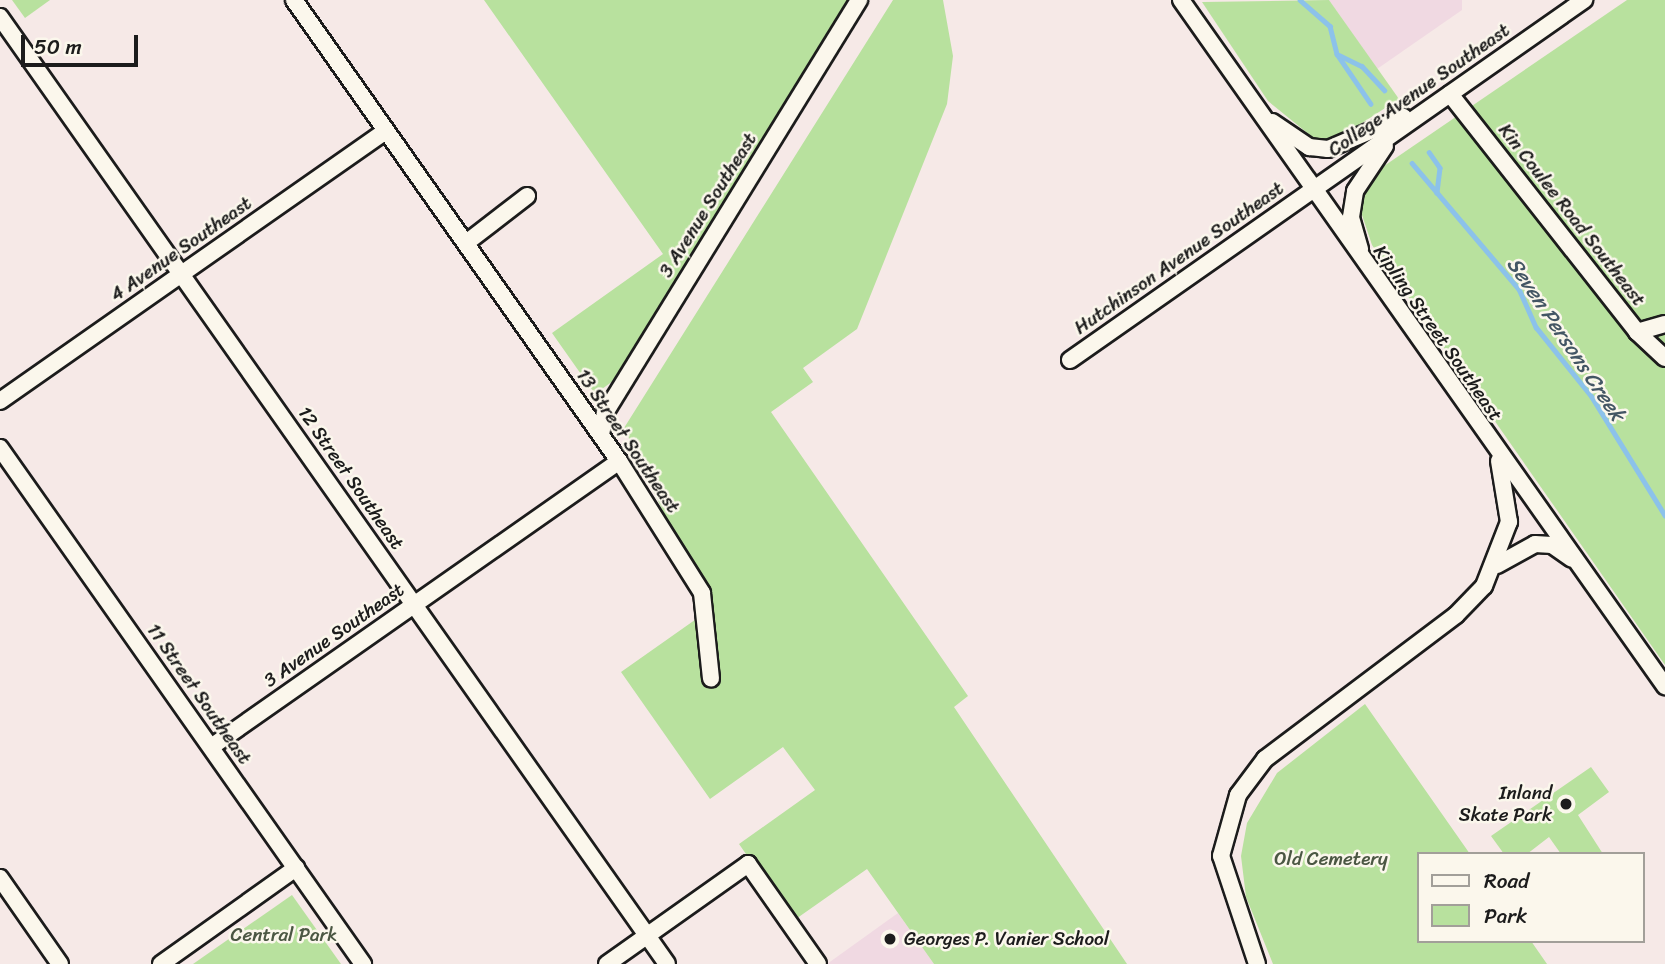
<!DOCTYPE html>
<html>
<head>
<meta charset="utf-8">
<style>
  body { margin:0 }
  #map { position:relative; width:1665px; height:964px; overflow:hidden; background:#f6e9e7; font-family:Sriracha,sans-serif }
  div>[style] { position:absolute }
  .built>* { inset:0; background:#f0d9e2 }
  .green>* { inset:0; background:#b8e19e }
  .stream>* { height:4.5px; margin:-2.25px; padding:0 2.25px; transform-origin:2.25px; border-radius:2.25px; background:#8cc2ea }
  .roads { filter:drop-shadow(2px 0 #1c1c1c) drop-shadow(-2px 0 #1c1c1c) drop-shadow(0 2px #1c1c1c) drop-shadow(0 -2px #1c1c1c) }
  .minor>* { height:16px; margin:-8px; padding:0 8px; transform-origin:8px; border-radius:8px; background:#fbf7ec }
  .dots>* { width:19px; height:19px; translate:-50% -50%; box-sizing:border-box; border:4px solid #fbf7ec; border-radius:50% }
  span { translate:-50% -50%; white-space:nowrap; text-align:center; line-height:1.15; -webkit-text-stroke:5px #fbf7ec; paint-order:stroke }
  .street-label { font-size:19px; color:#1c1c1c }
  .poi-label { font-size:19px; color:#1c1c1c }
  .right { translate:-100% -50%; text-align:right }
  .left { translate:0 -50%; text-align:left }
  .park-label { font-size:19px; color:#4b5743 }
  .water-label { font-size:21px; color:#435664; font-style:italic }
  .legend { position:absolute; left:1417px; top:852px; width:228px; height:91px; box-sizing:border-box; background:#fbf7ec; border:2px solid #a29f99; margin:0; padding:9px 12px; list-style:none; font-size:21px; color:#1c1c1c }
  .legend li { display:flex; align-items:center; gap:14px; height:35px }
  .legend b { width:35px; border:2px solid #a29f99 }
  .scale { position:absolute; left:21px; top:35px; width:117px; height:32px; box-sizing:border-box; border:4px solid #1c1c1c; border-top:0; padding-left:9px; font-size:21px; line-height:24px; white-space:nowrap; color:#1c1c1c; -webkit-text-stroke:5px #fbf7ec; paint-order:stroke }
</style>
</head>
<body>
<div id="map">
  <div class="built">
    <i style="clip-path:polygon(1329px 0,1462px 0,1462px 10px,1377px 69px)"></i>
    <i style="clip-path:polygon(898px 913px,934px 964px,827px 964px)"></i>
  </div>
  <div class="green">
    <i style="clip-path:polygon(12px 0,50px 0,25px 18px)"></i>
    <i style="clip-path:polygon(484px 0,848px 0,613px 381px,595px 394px,552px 333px,663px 254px)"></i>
    <i style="clip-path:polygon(893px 0,943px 0,953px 56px,947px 104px,857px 329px,803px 368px,813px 382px,771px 412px,968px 696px,954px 707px,1127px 964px,934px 964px,867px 869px,793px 921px,739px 844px,815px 790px,783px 747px,710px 799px,621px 672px,709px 610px,624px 428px)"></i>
    <i style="clip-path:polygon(1329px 0,1399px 99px,1336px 140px,1316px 140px,1268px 101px,1202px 2px)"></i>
    <i style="clip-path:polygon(1627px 0,1665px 0,1665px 665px,1372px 245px,1361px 212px,1364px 194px,1384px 166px)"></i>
    <i style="clip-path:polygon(1365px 704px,1470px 854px,1418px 854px,1418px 941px,1531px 941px,1547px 964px,1273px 964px,1246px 897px,1241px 856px,1247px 823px,1277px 773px)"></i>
    <i style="clip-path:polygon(1591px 767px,1609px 792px,1578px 815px,1603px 854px,1561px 854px,1549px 837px,1527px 854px,1504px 854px,1491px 836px)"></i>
    <i style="clip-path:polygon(292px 895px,341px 964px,193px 964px)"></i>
  </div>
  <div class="stream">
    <i style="left:1300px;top:0;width:40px;rotate:41deg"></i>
    <i style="left:1330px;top:26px;width:29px;rotate:76deg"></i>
    <i style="left:1337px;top:54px;width:60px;rotate:55.8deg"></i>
    <i style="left:1339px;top:55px;width:25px;rotate:26deg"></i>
    <i style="left:1362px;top:66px;width:33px;rotate:47deg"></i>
    <i style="left:1429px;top:152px;width:19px;rotate:55deg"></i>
    <i style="left:1440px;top:168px;width:25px;rotate:97deg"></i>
    <i style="left:1412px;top:163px;width:165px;rotate:49.7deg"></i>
    <i style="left:1519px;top:289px;width:42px;rotate:65.9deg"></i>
    <i style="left:1536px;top:327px;width:90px;rotate:51.3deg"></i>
    <i style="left:1592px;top:397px;width:139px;rotate:58.3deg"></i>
  </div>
  <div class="roads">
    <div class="minor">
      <i style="left:294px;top:0;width:564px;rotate:54.82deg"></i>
      <i style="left:619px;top:461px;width:156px;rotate:57.8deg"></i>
      <i style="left:702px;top:593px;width:86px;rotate:84deg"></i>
      <i style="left:1181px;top:0;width:840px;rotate:54.8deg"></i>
      <i style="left:0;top:17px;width:1158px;rotate:54.84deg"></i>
      <i style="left:1450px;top:94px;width:303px;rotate:51.8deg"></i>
      <i style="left:1637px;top:332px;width:38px;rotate:43deg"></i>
      <i style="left:1272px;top:122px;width:45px;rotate:34deg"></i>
      <i style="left:1309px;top:147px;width:19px;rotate:6deg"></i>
      <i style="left:1328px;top:149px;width:82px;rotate:-23.1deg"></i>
      <i style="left:466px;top:243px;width:77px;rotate:-37.6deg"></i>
      <i style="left:1360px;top:249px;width:33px;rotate:-106deg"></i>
      <i style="left:1351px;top:217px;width:26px;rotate:-81deg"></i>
      <i style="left:1355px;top:191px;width:54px;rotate:-56.3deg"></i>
      <i style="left:1637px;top:332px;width:29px;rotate:-16deg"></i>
      <i style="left:1070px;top:360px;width:628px;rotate:-35.01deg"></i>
      <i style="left:0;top:401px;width:471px;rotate:-35deg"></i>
      <i style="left:601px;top:435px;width:22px;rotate:-80deg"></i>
      <i style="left:605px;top:413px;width:485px;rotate:-58.4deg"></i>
      <i style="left:0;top:448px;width:631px;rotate:54.87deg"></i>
      <i style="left:1497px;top:565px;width:43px;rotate:-28.9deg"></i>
      <i style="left:1535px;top:544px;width:17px;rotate:3deg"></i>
      <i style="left:1552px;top:545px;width:24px;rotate:35deg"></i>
      <i style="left:211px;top:747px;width:498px;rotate:-35deg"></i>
      <i style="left:0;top:878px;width:105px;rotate:55.1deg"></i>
      <i style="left:161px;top:964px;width:166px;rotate:-35.4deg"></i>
      <i style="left:607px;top:964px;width:173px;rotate:-35.3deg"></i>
      <i style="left:748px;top:864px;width:122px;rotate:55deg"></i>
      <i style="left:1257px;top:964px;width:114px;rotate:-108.4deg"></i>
      <i style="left:1221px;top:856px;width:63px;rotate:-74.4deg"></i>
      <i style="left:1238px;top:795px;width:45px;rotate:-53.1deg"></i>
      <i style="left:1265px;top:759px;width:239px;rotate:-37deg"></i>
      <i style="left:1456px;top:615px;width:40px;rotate:-46deg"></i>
      <i style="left:1484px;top:586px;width:69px;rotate:-68.7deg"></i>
      <i style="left:1509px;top:522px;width:62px;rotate:-99.3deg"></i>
    </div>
  </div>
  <div class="dots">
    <i style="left:1566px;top:804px;background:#1c1c1c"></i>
    <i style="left:890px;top:939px;background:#1c1c1c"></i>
  </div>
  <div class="street-label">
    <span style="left:1419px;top:90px;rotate:-35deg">College Avenue Southeast</span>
    <span style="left:708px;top:205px;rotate:-58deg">3 Avenue Southeast</span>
    <span style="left:1572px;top:215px;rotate:52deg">Kin Coulee Road Southeast</span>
    <span style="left:181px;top:249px;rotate:-35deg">4 Avenue Southeast</span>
    <span style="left:1179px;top:258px;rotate:-35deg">Hutchinson Avenue Southeast</span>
    <span style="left:1438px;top:333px;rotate:55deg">Kipling Street Southeast</span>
    <span style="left:628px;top:441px;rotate:56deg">13 Street Southeast</span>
    <span style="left:351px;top:478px;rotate:55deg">12 Street Southeast</span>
    <span style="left:334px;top:635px;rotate:-35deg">3 Avenue Southeast</span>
    <span style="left:199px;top:694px;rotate:55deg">11 Street Southeast</span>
  </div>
  <div class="poi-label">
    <span class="right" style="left:1552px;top:804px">Inland<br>Skate Park</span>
    <span class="left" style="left:904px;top:939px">Georges P. Vanier School</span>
  </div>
  <div class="park-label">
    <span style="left:1331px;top:859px">Old Cemetery</span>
    <span style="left:284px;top:935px">Central Park</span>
  </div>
  <div class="water-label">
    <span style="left:1566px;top:339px;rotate:56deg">Seven Persons Creek</span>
  </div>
  <ul class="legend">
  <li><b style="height:9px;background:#fbf7ec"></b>Road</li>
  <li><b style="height:19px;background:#b8e19e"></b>Park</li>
  </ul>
  <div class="scale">50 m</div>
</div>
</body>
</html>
